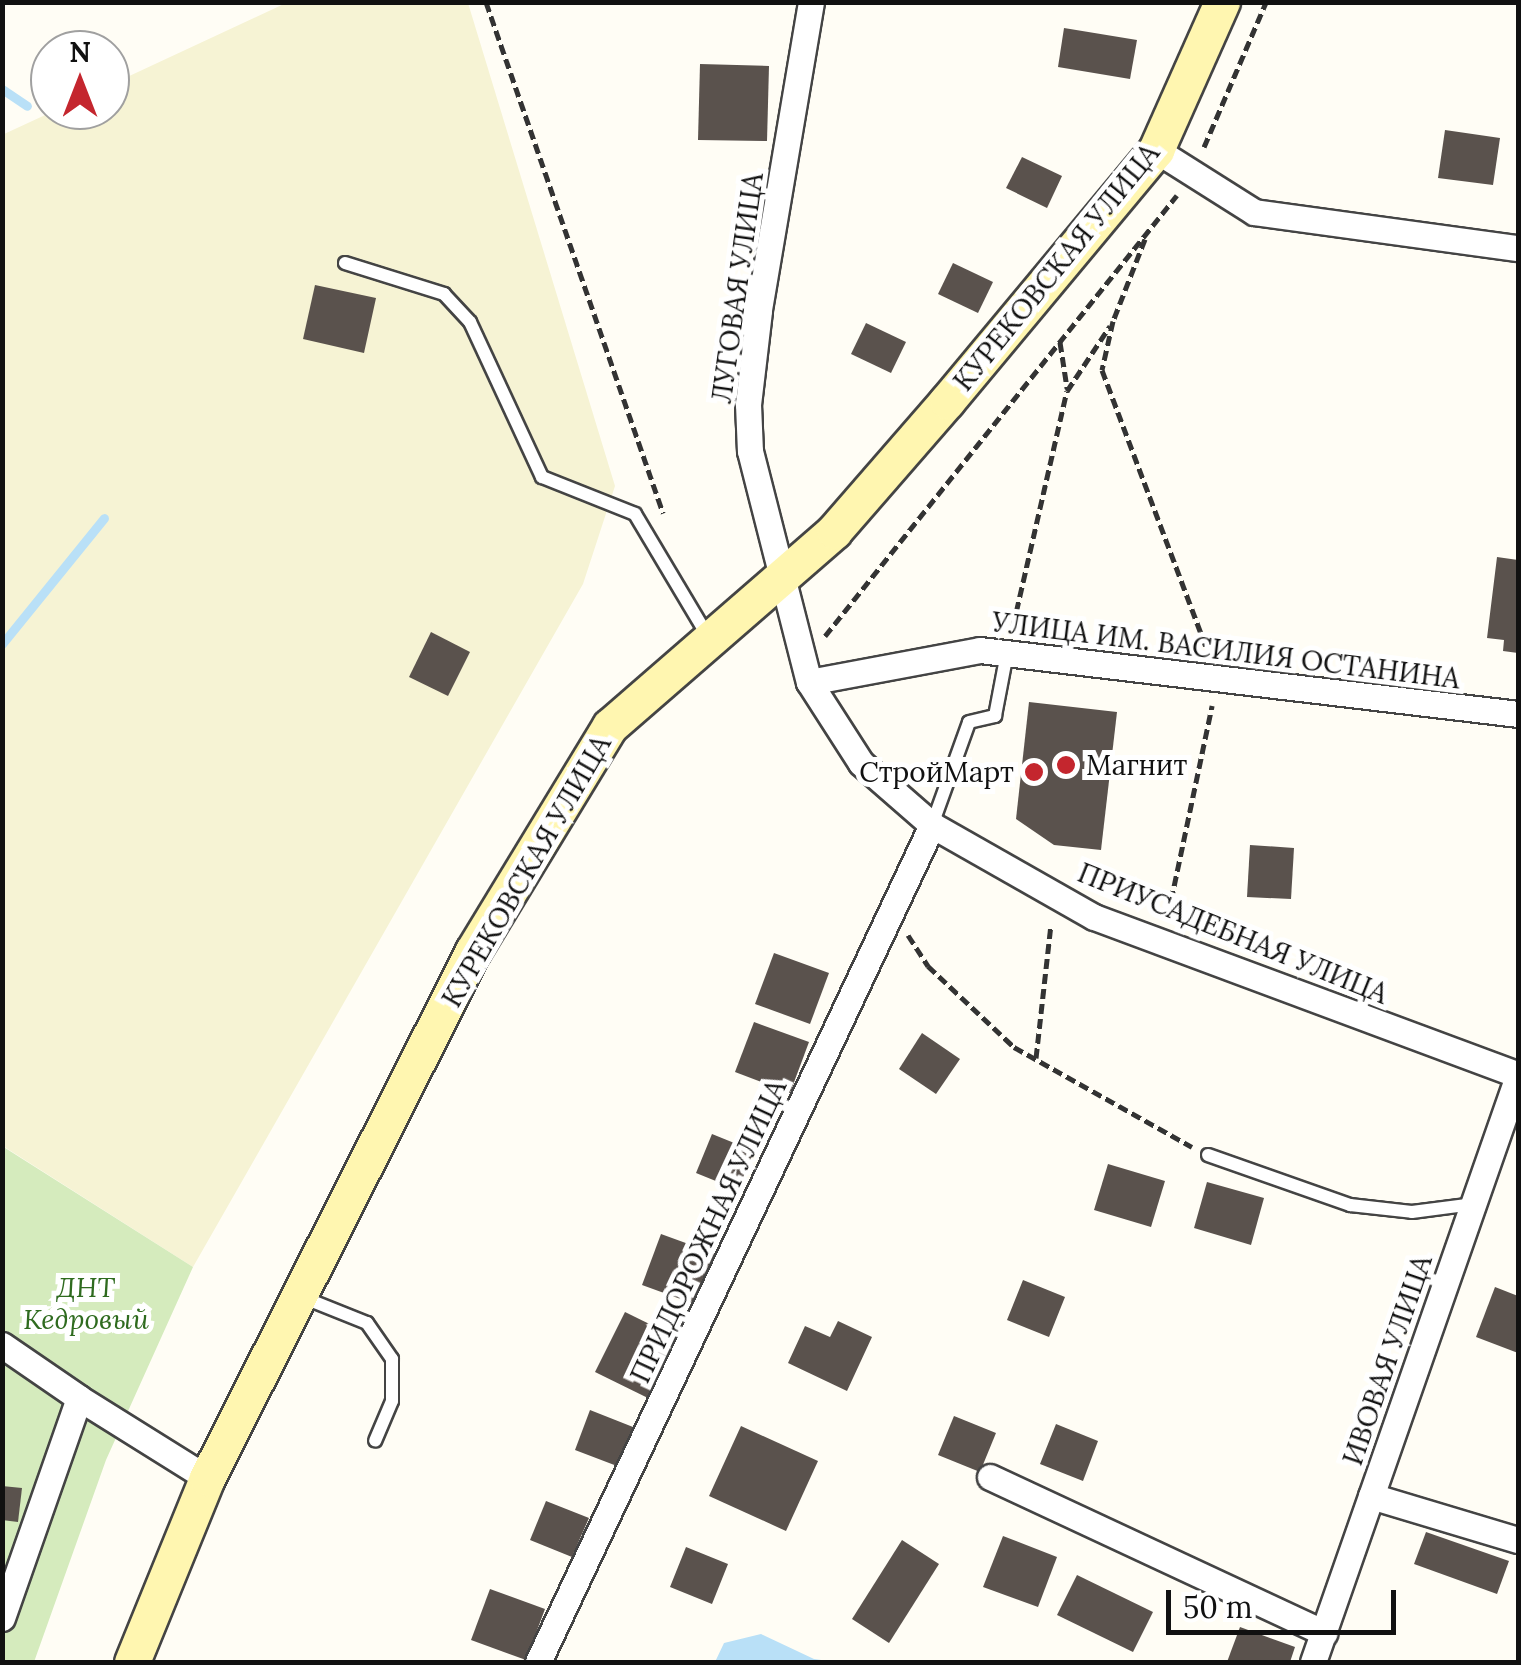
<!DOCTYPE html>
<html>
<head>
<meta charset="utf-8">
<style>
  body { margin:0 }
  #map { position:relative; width:1521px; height:1665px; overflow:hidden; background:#fffdf5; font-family:Lora,serif }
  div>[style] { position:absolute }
  .farmland>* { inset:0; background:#f6f3d4 }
  .green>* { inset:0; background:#d5ebbd }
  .water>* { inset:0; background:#b9e0f7 }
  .stream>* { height:9px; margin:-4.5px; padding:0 4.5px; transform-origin:4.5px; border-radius:4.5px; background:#b9e0f7 }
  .building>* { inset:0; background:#5a524d }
  .path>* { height:5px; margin-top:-2.5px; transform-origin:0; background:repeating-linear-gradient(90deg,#333 0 10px,transparent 0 15px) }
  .roads { filter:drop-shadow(2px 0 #444) drop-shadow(-2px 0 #444) drop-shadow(0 2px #444) drop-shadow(0 -2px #444) }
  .lane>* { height:12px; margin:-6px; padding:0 6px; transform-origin:6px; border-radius:6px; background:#fff }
  .street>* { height:25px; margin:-12.5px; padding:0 12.5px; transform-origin:12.5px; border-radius:12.5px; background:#fff }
  .secondary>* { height:35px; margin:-17.5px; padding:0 17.5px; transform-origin:17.5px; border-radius:17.5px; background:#fff6b0 }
  .dots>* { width:28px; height:28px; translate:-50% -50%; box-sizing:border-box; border:5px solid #fff; border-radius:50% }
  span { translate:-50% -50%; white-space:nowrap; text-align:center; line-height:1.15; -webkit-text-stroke:10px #fff; paint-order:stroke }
  .street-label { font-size:28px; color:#111 }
  .poi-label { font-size:28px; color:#111 }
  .left { translate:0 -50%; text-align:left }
  .right { translate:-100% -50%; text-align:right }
  .park-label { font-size:28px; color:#2f6b1f; font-style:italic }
  .frame { position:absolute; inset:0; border:5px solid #111; pointer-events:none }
  .north { position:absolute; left:30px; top:30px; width:100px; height:100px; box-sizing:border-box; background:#fff; border:2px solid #a0a0a0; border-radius:50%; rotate:0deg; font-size:28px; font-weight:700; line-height:40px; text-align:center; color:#111 }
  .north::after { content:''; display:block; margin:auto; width:35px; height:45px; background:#c4262e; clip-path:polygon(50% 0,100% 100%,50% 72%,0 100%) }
  .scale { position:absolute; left:1166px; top:1590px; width:230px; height:45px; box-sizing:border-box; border:5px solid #111; border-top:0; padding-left:12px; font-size:30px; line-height:35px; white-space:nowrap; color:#111; -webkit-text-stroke:8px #fff; paint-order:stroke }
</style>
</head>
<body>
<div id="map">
  <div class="farmland">
    <i style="clip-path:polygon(286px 3px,468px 3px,615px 486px,583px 584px,193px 1267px,3px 1146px,2px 135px,56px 110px,110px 110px,110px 85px)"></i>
  </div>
  <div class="green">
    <i style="clip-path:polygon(2px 1146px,193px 1267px,106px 1460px,34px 1662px,3px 1662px)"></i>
  </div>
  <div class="water">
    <i style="clip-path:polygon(761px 1634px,814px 1659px,836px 1662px,715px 1662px,724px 1643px)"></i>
  </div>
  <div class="stream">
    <i style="left:2px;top:89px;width:30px;rotate:34deg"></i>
    <i style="left:2px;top:644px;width:162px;rotate:-51deg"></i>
  </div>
  <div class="building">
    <i style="clip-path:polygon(1064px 28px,1137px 40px,1130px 79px,1058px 67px)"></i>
    <i style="clip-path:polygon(700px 64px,769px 66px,767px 141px,698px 140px)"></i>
    <i style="clip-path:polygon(1445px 130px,1500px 138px,1493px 185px,1438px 178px)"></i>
    <i style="clip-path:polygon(1022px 157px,1062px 176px,1047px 208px,1006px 188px)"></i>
    <i style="clip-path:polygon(953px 263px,993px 282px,978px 313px,938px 294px)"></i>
    <i style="clip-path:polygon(315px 285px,376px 298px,364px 353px,303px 339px)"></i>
    <i style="clip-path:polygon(866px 323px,906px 342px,891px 373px,851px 354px)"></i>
    <i style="clip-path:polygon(1497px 557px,1518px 560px,1518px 653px,1503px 651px,1504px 640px,1487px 638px)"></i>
    <i style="clip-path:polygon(431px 632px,470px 652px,448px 696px,409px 677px)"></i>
    <i style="clip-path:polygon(1029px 702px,1117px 712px,1101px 850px,1054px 845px,1016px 819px)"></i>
    <i style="clip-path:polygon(1250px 845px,1294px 848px,1291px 899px,1247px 897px)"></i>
    <i style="clip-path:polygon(774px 953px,829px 973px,810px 1024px,755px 1004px)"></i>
    <i style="clip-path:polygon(754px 1022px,809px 1042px,790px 1093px,735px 1072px)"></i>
    <i style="clip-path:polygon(922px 1033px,960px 1059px,936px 1094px,899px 1069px)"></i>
    <i style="clip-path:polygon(712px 1134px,754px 1151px,738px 1190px,696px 1173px)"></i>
    <i style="clip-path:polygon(1108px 1164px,1165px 1181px,1151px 1227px,1094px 1210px)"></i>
    <i style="clip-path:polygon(1207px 1182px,1264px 1198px,1251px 1245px,1194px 1228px)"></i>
    <i style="clip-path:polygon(661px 1234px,716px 1254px,697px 1305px,642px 1285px)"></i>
    <i style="clip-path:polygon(1023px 1280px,1065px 1297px,1049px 1337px,1007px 1320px)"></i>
    <i style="clip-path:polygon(1495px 1287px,1518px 1296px,1518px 1353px,1476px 1337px)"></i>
    <i style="clip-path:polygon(625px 1312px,684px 1341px,654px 1401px,595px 1372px)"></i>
    <i style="clip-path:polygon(838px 1321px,872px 1337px,847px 1391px,788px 1363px,805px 1326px,830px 1337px)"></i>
    <i style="clip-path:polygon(590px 1410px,633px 1427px,617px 1466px,575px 1450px)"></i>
    <i style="clip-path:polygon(954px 1416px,996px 1433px,980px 1472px,938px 1455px)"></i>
    <i style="clip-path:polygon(1056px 1424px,1098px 1441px,1083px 1481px,1040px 1464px)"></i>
    <i style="clip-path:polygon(741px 1426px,818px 1461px,786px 1531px,709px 1496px)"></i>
    <i style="clip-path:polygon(2px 1486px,22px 1488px,18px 1522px,2px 1520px)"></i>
    <i style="clip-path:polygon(546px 1501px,589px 1518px,572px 1557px,530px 1540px)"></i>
    <i style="clip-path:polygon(1426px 1532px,1509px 1561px,1497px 1594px,1414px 1564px)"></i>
    <i style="clip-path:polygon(1003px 1536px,1057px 1557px,1038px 1607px,983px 1587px)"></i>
    <i style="clip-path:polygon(902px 1540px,939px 1564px,889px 1643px,852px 1619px)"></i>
    <i style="clip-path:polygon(686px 1547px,728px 1564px,712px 1604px,670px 1587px)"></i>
    <i style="clip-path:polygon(1077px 1575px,1153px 1612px,1133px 1652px,1057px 1615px)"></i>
    <i style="clip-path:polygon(490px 1589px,545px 1609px,526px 1660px,471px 1640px)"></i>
    <i style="clip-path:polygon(1240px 1627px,1295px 1647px,1290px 1662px,1227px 1662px)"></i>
  </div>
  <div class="path">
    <i style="left:486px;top:2px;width:541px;rotate:70.89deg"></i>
    <i style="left:1204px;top:147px;width:158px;rotate:-66.8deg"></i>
    <i style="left:1145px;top:239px;width:88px;rotate:111.3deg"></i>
    <i style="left:1113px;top:321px;width:50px;rotate:102.7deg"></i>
    <i style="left:1102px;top:370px;width:301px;rotate:69.4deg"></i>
    <i style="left:1060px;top:342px;width:47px;rotate:81.3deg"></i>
    <i style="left:1013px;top:626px;width:241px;rotate:-77.1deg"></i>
    <i style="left:1067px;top:391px;width:78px;rotate:-56.5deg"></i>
    <i style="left:825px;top:636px;width:564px;rotate:-51.4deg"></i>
    <i style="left:1168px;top:915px;width:214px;rotate:-78.1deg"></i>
    <i style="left:908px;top:935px;width:37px;rotate:57deg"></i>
    <i style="left:928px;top:966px;width:118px;rotate:43.3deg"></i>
    <i style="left:1014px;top:1047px;width:204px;rotate:29.3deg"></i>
    <i style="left:1036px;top:1058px;width:134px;rotate:-83.6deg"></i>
  </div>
  <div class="roads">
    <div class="lane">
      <i style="left:345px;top:263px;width:104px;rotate:17.4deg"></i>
      <i style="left:444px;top:294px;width:38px;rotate:47deg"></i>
      <i style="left:470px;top:322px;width:171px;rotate:65.1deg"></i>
      <i style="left:542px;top:477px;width:100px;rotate:21.7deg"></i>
      <i style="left:635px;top:514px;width:144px;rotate:59.2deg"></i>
      <i style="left:932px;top:825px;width:109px;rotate:-70.2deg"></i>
      <i style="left:969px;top:722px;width:27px;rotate:-13deg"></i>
      <i style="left:995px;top:716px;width:64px;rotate:-79.2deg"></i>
      <i style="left:1208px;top:1155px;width:151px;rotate:19.4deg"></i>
      <i style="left:1350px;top:1205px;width:62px;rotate:6.4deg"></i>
      <i style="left:1412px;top:1212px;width:63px;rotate:-7.4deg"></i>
      <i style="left:302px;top:1297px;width:70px;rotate:21.8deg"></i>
      <i style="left:367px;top:1323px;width:44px;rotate:55.2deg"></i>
      <i style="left:392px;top:1359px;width:42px;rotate:90deg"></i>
      <i style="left:392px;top:1401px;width:43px;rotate:113deg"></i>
    </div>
    <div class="street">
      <i style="left:811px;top:2px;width:313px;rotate:99.6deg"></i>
      <i style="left:759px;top:311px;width:94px;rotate:96.7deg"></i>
      <i style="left:748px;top:404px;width:47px;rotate:87.6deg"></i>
      <i style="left:750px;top:451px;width:238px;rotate:75.7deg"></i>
      <i style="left:809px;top:682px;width:96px;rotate:57.3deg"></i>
      <i style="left:861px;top:763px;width:94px;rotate:41.1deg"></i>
      <i style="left:932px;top:825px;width:186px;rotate:29.6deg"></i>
      <i style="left:1094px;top:917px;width:452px;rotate:20.4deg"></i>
      <i style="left:1156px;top:150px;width:116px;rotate:32.3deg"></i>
      <i style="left:1254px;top:212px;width:266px;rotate:7.8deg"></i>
      <i style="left:809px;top:682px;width:174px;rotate:-10.6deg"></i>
      <i style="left:980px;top:650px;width:542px;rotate:6.78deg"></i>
      <i style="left:2px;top:1345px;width:93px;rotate:34.5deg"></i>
      <i style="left:79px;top:1398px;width:233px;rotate:109.3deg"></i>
      <i style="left:79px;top:1398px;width:151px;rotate:32deg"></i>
      <i style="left:990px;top:1477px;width:369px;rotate:25deg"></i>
      <i style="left:1371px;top:1496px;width:153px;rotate:16.7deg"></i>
      <i style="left:538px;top:1662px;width:925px;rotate:-64.79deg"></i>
      <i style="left:1313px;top:1662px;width:621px;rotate:-70.72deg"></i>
    </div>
    <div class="secondary">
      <i style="left:132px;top:1662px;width:199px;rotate:-67.8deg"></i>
      <i style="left:207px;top:1478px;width:590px;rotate:-63.22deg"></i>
      <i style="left:473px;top:951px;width:263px;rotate:-58.7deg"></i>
      <i style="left:610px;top:726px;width:297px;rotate:-41deg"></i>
      <i style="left:834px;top:531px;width:172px;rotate:-49deg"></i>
      <i style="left:947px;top:401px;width:327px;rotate:-50.2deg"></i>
      <i style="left:1156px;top:150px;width:162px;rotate:-66deg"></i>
    </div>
  </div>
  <div class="dots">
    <i style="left:1066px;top:765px;background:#c4262e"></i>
    <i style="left:1034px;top:772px;background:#c4262e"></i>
  </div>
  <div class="street-label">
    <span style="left:1056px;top:267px;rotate:-51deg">КУРЕКОВСКАЯ УЛИЦА</span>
    <span style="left:737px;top:288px;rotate:-82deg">ЛУГОВАЯ УЛИЦА</span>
    <span style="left:1226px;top:650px;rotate:7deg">УЛИЦА ИМ. ВАСИЛИЯ ОСТАНИНА</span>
    <span style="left:526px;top:871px;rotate:-60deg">КУРЕКОВСКАЯ УЛИЦА</span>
    <span style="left:1233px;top:933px;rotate:22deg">ПРИУСАДЕБНАЯ УЛИЦА</span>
    <span style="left:708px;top:1231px;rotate:-65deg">ПРИДОРОЖНАЯ УЛИЦА</span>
    <span style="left:1387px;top:1360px;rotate:-71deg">ИВОВАЯ УЛИЦА</span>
  </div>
  <div class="poi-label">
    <span class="left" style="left:1086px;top:765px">Магнит</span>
    <span class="right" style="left:1014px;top:772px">СтройМарт</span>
  </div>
  <div class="park-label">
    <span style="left:86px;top:1303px">ДНТ<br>Кедровый</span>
  </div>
  <div class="frame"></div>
  <div class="north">N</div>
  <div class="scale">50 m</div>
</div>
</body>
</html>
